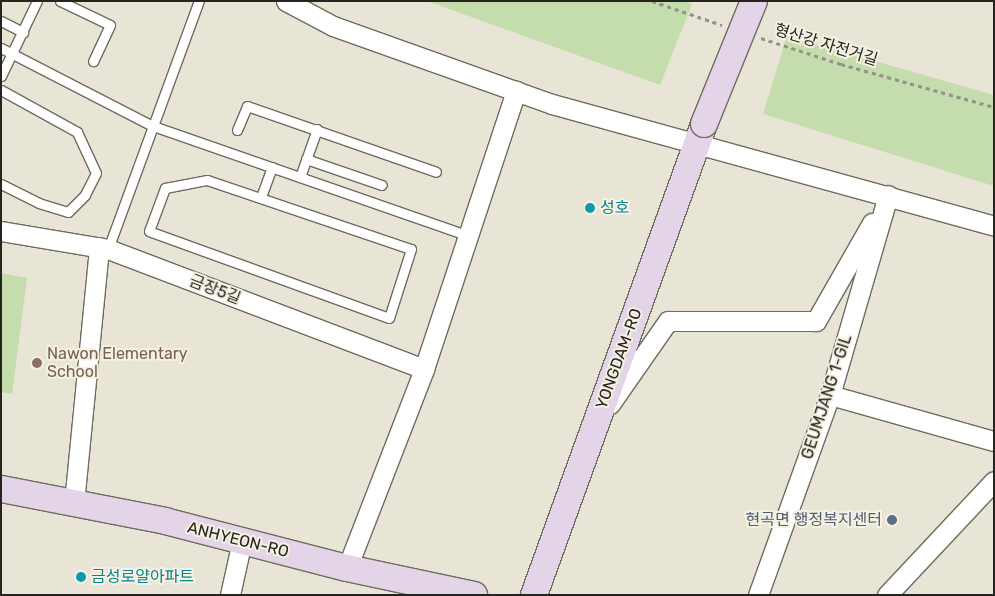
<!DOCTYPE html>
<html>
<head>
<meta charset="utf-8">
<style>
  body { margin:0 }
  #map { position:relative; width:995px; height:596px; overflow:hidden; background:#e8e4d6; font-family:Rubik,"Noto Sans KR",sans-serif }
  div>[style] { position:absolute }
  .green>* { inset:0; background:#c5dcad }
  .path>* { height:3px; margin-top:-1.5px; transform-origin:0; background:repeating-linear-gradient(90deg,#959288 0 4px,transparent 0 8px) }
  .roads { filter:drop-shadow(1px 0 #6e6b5f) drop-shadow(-1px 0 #6e6b5f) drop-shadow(0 1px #6e6b5f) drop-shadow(0 -1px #6e6b5f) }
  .lane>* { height:9px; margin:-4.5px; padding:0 4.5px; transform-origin:4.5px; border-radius:4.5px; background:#fff }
  .street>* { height:19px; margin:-9.5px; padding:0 9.5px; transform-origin:9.5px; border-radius:9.5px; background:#fff }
  .secondary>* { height:26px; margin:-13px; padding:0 13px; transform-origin:13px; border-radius:13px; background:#e3d4e8 }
  .bridges { filter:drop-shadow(1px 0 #6e6b5f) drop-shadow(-1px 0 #6e6b5f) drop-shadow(0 1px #6e6b5f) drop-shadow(0 -1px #6e6b5f) }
  .secondary-bridge>* { height:26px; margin:-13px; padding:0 13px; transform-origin:13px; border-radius:13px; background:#e3d4e8 }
  .dots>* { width:14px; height:14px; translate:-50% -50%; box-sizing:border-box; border:2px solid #f5f2e3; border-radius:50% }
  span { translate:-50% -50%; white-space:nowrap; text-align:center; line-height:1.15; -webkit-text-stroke:4px #f5f2e3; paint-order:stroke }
  .street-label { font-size:16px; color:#25241f }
  .culture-label { font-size:16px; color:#0d838f }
  .left { translate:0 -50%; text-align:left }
  .education-label { font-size:16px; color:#785e54 }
  .service-label { font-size:16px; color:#4e5e75 }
  .right { translate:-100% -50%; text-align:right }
  .frame { position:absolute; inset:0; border:2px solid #25241f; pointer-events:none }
</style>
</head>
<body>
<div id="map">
  <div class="green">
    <i style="clip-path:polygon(427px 1px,685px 1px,692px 4px,660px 85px)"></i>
    <i style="clip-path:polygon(787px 36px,994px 95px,994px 186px,763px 114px)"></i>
    <i style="clip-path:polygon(1px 273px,27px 278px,12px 394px,1px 392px)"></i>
  </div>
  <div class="path">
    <i style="left:652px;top:1px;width:74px;rotate:18.9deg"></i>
    <i style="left:761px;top:38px;width:84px;rotate:18deg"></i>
    <i style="left:841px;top:64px;width:159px;rotate:15.7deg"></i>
  </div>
  <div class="roads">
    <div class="lane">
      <i style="left:60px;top:1px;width:55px;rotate:25.6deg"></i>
      <i style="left:110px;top:25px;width:40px;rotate:115deg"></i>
      <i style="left:1px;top:21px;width:25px;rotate:27deg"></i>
      <i style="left:1px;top:48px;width:171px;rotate:27.2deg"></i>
      <i style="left:153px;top:126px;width:334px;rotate:19.2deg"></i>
      <i style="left:1px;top:76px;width:83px;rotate:-64.4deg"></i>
      <i style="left:1px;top:90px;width:87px;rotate:28.9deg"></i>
      <i style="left:77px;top:132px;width:45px;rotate:65.1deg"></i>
      <i style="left:96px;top:173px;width:25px;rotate:117deg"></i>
      <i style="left:85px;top:195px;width:24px;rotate:135deg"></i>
      <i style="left:68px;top:212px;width:30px;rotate:-163deg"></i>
      <i style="left:39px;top:203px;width:42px;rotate:-153.4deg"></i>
      <i style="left:237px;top:130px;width:26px;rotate:-67deg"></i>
      <i style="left:247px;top:106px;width:200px;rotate:19.2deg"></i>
      <i style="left:306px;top:159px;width:80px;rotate:18.9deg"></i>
      <i style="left:300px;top:177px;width:51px;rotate:-70.5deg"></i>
      <i style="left:207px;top:180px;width:215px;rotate:18.7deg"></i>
      <i style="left:411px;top:249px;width:72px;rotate:107.7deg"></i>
      <i style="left:389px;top:318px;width:255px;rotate:-160.1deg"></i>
      <i style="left:149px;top:231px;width:46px;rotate:-69.6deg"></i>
      <i style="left:165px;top:188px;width:43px;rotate:-10.8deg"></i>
      <i style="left:261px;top:197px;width:32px;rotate:-70deg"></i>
      <i style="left:108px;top:249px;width:264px;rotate:-69.9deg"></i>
    </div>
    <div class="street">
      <i style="left:286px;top:1px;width:53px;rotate:28deg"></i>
      <i style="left:333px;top:26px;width:232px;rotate:19.6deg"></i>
      <i style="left:552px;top:104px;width:459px;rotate:15.4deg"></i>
      <i style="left:1px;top:231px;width:109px;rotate:9.5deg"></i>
      <i style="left:108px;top:249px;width:338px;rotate:20.8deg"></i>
      <i style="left:830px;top:395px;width:170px;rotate:15.7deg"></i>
      <i style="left:610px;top:404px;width:101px;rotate:-55.1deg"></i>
      <i style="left:668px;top:321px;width:148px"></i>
      <i style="left:816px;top:321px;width:113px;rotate:-60.3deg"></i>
      <i style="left:74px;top:503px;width:257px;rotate:-84.4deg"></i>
      <i style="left:347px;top:568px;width:213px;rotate:-68.8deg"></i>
      <i style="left:424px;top:369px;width:293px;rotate:-71.7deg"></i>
      <i style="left:230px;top:595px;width:55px;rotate:-77.5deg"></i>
      <i style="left:758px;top:595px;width:213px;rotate:-70.2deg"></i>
      <i style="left:830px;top:395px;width:208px;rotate:-73.8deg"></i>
      <i style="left:887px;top:595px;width:156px;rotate:-46.8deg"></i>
    </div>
    <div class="secondary">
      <i style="left:1px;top:489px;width:167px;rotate:11deg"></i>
      <i style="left:165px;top:521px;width:188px;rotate:14.5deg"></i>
      <i style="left:347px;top:568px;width:130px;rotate:12deg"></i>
      <i style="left:534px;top:595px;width:501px;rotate:-70.15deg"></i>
    </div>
  </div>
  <div class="bridges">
    <div class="secondary-bridge">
      <i style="left:704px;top:124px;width:133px;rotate:-67.9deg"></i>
    </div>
  </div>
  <div class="dots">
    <i style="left:590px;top:208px;background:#0f9aa8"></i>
    <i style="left:37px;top:363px;background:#8d6e63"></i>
    <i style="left:892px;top:520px;background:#5c6f8a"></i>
    <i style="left:81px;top:577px;background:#0f9aa8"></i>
  </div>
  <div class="street-label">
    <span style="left:826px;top:45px;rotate:17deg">형산강 자전거길</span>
    <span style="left:215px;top:290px;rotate:21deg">금장5길</span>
    <span style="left:619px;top:359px;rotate:-70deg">YONGDAM-RO</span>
    <span style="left:827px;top:397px;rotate:-72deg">GEUMJANG 1-GIL</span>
    <span style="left:238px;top:540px;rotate:14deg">ANHYEON-RO</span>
  </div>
  <div class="culture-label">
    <span class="left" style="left:600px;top:208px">성호</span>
    <span class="left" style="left:91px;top:577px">금성로얄아파트</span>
  </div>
  <div class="education-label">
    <span class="left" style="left:47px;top:363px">Nawon Elementary<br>School</span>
  </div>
  <div class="service-label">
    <span class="right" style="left:882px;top:520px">현곡면 행정복지센터</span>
  </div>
  <div class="frame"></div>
</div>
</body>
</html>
